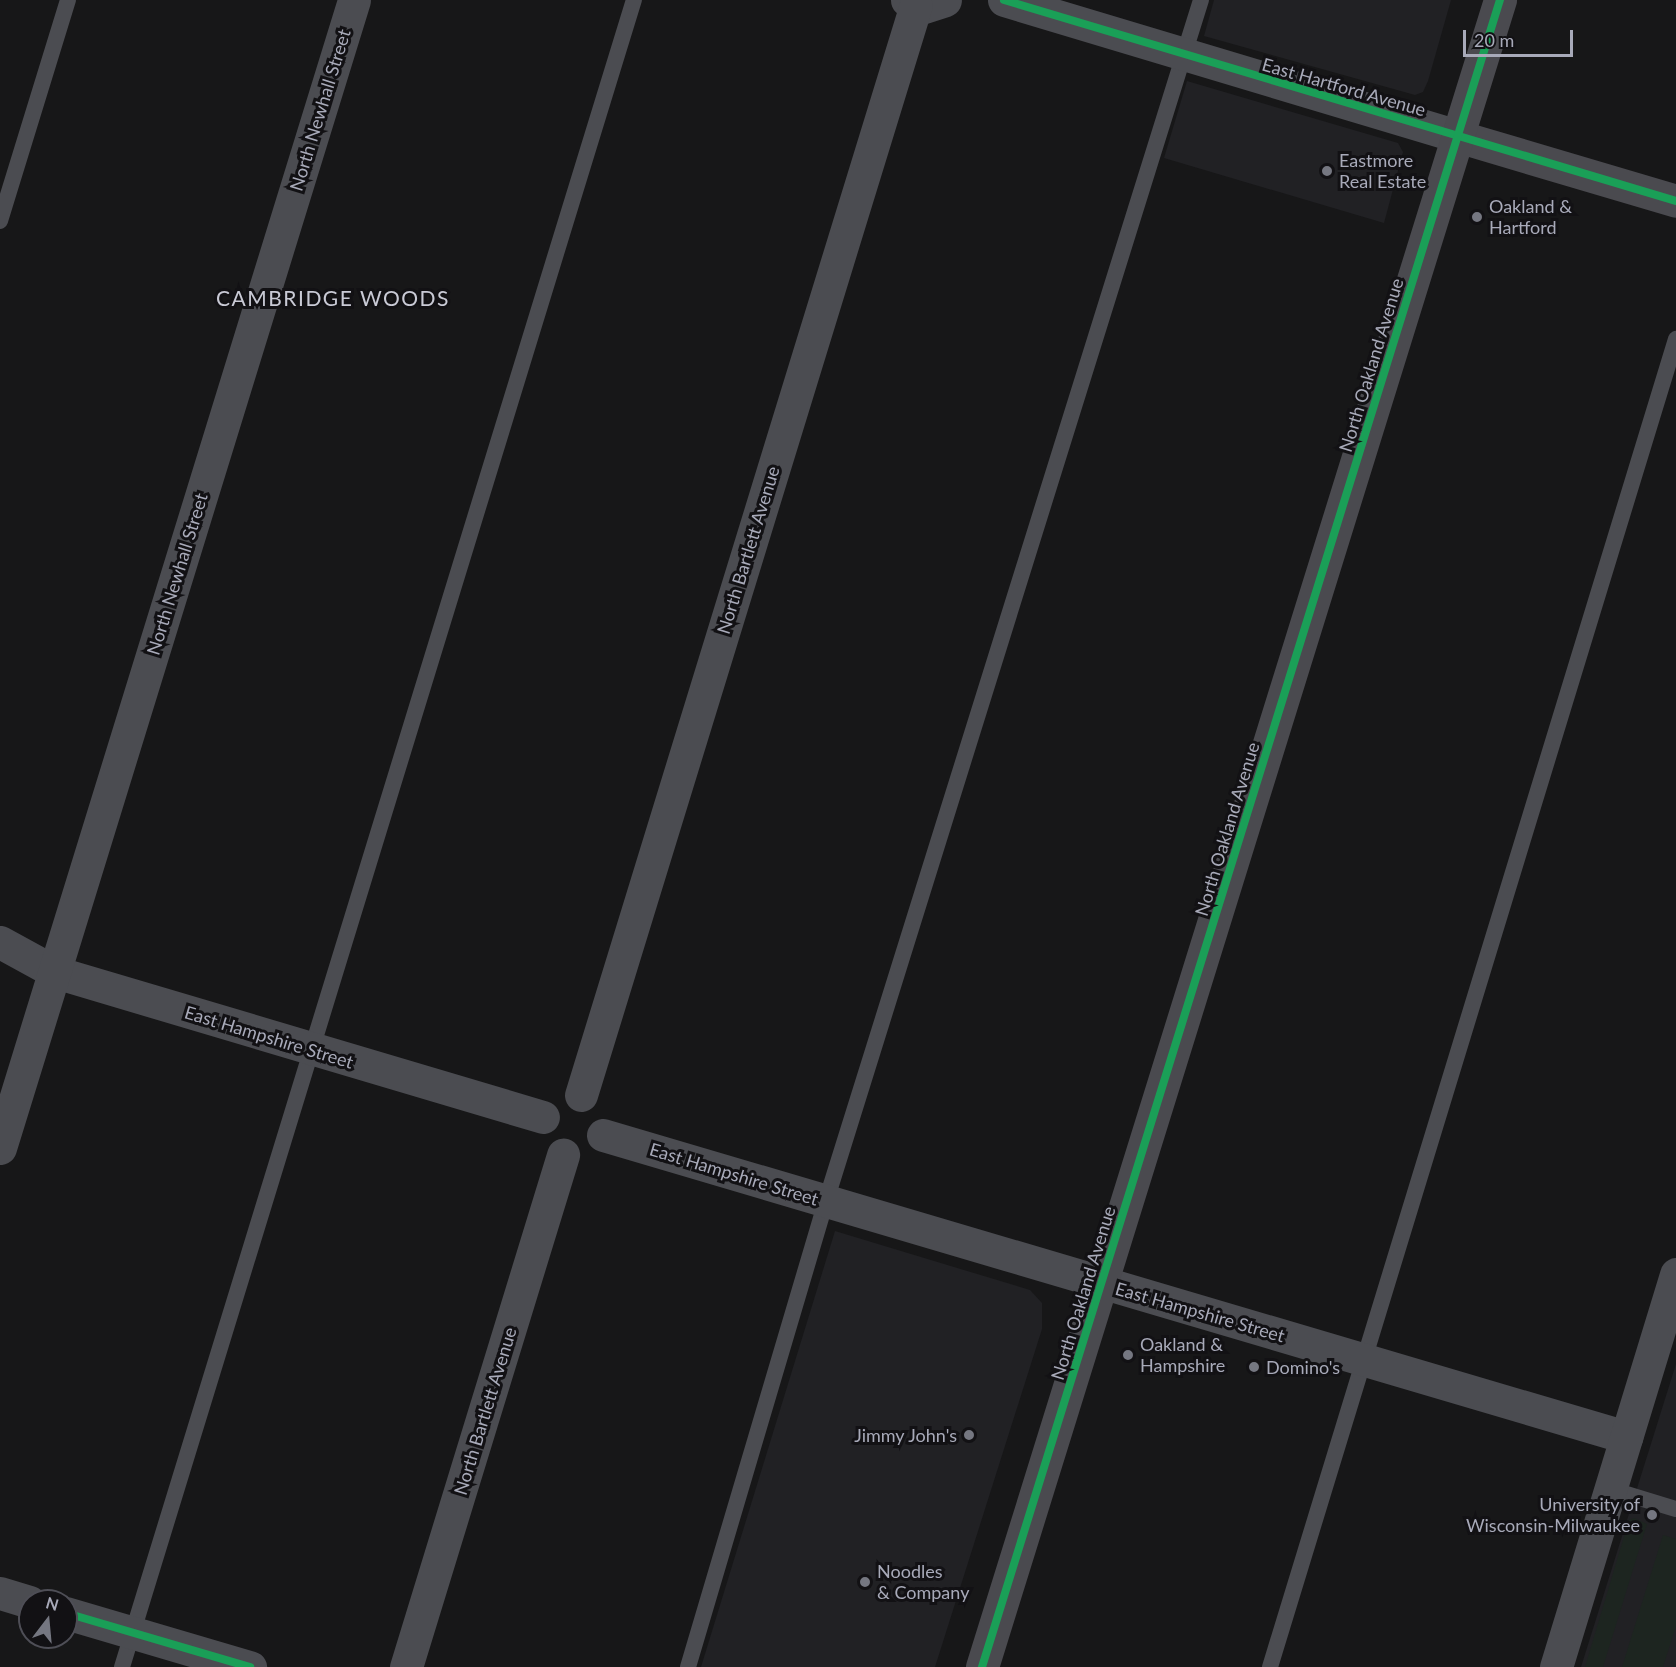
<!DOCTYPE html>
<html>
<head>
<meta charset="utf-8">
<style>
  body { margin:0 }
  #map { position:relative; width:1676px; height:1667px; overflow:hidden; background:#171718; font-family:Lato,sans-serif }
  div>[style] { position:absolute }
  .built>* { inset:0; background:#212124 }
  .green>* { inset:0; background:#1d2520 }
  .lane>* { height:16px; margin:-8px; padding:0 8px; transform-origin:8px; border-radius:8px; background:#4b4c51 }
  .street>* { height:33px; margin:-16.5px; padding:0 16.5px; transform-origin:16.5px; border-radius:16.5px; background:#4b4c51 }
  .secondary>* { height:33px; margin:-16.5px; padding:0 16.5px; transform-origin:16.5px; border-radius:16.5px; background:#4a4a4f }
  .cycleway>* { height:8px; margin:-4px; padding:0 4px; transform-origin:4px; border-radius:4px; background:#1a9f57 }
  .dots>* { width:16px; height:16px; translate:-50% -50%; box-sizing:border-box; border:3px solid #121114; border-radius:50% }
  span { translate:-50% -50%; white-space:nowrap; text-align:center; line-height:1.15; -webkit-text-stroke:6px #121114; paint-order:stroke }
  .street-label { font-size:18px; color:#a8aab9 }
  .poi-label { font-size:18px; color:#a8aab9 }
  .left { translate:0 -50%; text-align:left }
  .right { translate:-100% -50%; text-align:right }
  .quarter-label { font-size:21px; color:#c9cad5; letter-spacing:1.5px }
  .north { position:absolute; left:18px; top:1589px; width:60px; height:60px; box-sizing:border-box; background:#121114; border:2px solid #4e4e56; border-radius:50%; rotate:16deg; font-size:16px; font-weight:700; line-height:24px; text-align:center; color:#a8aab9 }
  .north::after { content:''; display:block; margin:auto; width:21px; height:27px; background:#757781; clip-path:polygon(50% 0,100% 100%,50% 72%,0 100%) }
  .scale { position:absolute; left:1463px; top:30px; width:110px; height:27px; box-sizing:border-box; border:3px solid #a8aab9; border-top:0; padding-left:8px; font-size:18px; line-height:21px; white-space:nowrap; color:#a8aab9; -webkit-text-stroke:4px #121114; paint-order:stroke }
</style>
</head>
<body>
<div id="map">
  <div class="built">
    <i style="clip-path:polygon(1214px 0,1451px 0,1428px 81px,1423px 92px,1415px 95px,1204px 36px)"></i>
    <i style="clip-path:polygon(1187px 81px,1398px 143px,1403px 152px,1384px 223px,1164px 158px)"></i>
    <i style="clip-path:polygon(835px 1231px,1030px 1290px,1042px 1303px,1042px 1329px,935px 1667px,701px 1667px)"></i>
    <i style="clip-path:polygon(1676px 1364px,1676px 1667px,1581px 1667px)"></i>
  </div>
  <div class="green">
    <i style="clip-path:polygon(1634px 1518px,1647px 1524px,1603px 1667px,1585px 1667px,1629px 1520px)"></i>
    <i style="clip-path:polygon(1663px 1535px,1676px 1539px,1676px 1626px,1663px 1667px,1622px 1667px)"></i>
  </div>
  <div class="lane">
    <i style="left:0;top:221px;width:231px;rotate:-72.9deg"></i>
    <i style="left:1610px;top:1489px;width:69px;rotate:16.9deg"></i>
    <i style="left:122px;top:1667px;width:1744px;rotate:-72.93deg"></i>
    <i style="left:688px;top:1667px;width:486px;rotate:-73.5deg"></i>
    <i style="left:826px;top:1201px;width:1258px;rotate:-72.66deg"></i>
    <i style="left:1270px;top:1667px;width:1389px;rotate:-73deg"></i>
  </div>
  <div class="street">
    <i style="left:907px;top:0;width:18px;rotate:22deg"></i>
    <i style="left:924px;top:7px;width:22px;rotate:-18deg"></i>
    <i style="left:1004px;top:0;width:473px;rotate:16.7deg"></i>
    <i style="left:0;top:942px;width:63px;rotate:28.6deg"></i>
    <i style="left:55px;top:972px;width:509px;rotate:16.55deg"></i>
    <i style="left:581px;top:1095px;width:1140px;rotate:-72.92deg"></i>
    <i style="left:603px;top:1135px;width:1067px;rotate:16.45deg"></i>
    <i style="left:0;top:1148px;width:1201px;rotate:-72.86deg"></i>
    <i style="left:0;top:1593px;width:31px;rotate:17deg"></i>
    <i style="left:66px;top:1613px;width:192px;rotate:16.4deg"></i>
    <i style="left:406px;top:1667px;width:536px;rotate:-72.95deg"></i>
    <i style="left:1556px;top:1667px;width:411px;rotate:-73deg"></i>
  </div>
  <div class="secondary">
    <i style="left:1457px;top:136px;width:228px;rotate:16.5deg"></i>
    <i style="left:982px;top:1667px;width:1746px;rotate:-72.74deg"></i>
  </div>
  <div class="cycleway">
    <i style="left:1004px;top:0;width:701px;rotate:16.65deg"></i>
    <i style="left:66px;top:1613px;width:192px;rotate:16.4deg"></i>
    <i style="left:982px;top:1667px;width:1746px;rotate:-72.74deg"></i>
  </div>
  <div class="dots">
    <i style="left:1327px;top:171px;background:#757781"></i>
    <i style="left:1477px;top:217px;background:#757781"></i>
    <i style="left:1128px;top:1355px;background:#757781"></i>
    <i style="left:1254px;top:1367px;background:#757781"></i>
    <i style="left:969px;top:1435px;background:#757781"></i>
    <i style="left:1652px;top:1515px;background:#757781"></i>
    <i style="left:865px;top:1582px;background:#757781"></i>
  </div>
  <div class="street-label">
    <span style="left:1344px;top:87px;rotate:16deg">East Hartford Avenue</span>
    <span style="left:320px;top:110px;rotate:-73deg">North Newhall Street</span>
    <span style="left:1371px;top:365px;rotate:-73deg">North Oakland Avenue</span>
    <span style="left:748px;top:550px;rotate:-73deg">North Bartlett Avenue</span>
    <span style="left:177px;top:574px;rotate:-73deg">North Newhall Street</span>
    <span style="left:1227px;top:829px;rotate:-73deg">North Oakland Avenue</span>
    <span style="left:269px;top:1037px;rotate:17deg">East Hampshire Street</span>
    <span style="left:734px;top:1174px;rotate:17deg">East Hampshire Street</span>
    <span style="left:1083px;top:1293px;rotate:-73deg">North Oakland Avenue</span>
    <span style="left:1200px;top:1312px;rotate:16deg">East Hampshire Street</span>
    <span style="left:485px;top:1411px;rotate:-73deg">North Bartlett Avenue</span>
  </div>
  <div class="poi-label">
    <span class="left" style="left:1339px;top:171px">Eastmore<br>Real Estate</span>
    <span class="left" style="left:1489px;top:217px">Oakland &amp;<br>Hartford</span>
    <span class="left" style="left:1140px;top:1355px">Oakland &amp;<br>Hampshire</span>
    <span class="left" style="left:1266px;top:1367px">Domino's</span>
    <span class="right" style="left:957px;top:1435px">Jimmy John's</span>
    <span class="right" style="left:1640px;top:1515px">University of<br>Wisconsin-Milwaukee</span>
    <span class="left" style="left:877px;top:1582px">Noodles<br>&amp; Company</span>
  </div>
  <div class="quarter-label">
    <span style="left:333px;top:298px">CAMBRIDGE WOODS</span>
  </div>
  <div class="north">N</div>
  <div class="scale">20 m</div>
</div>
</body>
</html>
